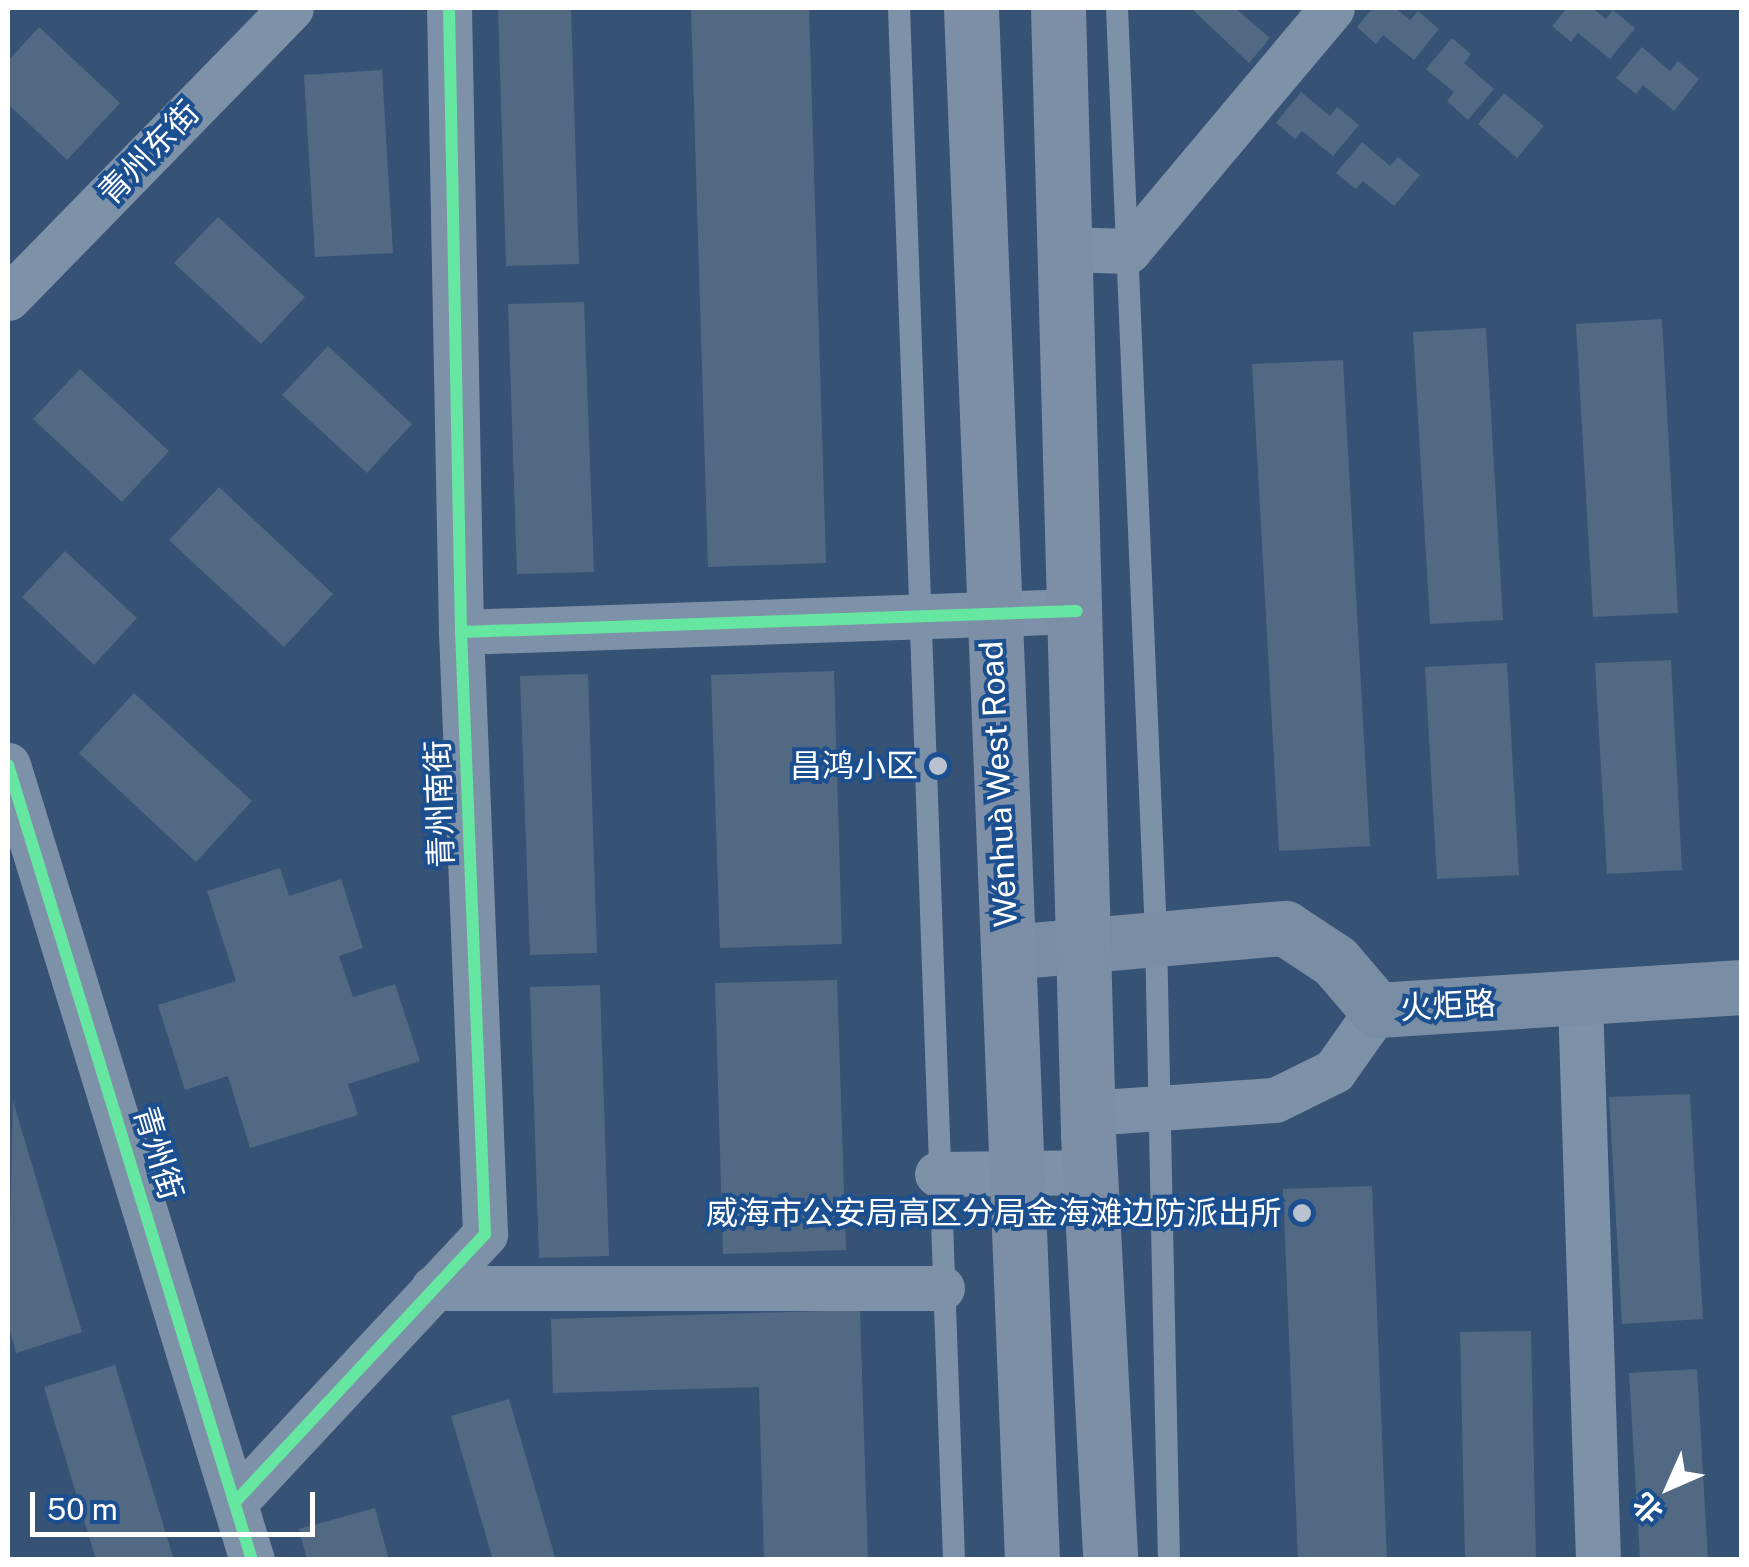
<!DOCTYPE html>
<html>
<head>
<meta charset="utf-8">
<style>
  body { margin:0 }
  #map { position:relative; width:1749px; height:1567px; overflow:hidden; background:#365274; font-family:"Public Sans","Noto Sans SC",sans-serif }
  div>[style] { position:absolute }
  .building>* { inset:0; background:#526984 }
  .service>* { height:22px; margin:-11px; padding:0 11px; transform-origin:11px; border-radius:11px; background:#7d92a8 }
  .minor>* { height:45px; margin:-22.5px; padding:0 22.5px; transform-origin:22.5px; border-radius:22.5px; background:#7d92a8 }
  .secondary>* { height:55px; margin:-27.5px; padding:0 27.5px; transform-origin:27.5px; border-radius:27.5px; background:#798da4 }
  .primary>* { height:55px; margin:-27.5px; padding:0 27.5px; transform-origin:27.5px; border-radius:27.5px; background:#7d8ea7 }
  .cycleway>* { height:12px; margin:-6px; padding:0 6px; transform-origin:6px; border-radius:6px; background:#66e7a1 }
  .dots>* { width:28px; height:28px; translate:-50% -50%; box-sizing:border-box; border:5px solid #1b4f8f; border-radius:50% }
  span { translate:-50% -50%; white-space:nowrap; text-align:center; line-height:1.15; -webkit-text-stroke:8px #1b4f8f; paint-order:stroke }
  .street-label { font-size:32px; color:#fff }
  .poi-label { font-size:32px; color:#fff }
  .right { translate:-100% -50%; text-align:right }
  .frame { position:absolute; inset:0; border:10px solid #fff; pointer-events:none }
  .north { position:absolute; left:1619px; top:1437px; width:100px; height:100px; -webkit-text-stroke:8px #1b4f8f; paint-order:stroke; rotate:225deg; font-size:28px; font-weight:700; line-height:40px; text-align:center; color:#fff }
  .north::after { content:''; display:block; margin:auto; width:35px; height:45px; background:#fff; clip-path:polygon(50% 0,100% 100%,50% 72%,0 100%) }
  .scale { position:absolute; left:30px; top:1492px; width:285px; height:45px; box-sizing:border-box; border:5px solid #fff; border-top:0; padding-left:12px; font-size:30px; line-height:35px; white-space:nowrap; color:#fff; -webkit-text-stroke:8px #1b4f8f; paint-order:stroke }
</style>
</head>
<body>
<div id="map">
  <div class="building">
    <i style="clip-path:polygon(498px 8px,571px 8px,579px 264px,506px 266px)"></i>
    <i style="clip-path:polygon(691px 8px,809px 8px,826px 563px,708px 567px)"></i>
    <i style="clip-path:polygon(1191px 8px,1235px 8px,1270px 38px,1249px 63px)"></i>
    <i style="clip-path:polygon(1373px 8px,1395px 8px,1410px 20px,1418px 11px,1439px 29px,1414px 60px,1383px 35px,1376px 44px,1357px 27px)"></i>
    <i style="clip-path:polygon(1567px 8px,1592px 8px,1606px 19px,1613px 10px,1635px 28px,1610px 59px,1578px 33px,1571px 42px,1552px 26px)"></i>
    <i style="clip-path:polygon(39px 27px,120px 103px,67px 160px,8px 104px,8px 61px)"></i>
    <i style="clip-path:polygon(1452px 38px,1471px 54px,1464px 63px,1494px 89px,1468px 120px,1447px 101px,1454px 92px,1426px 69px)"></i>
    <i style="clip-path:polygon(1642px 47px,1670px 71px,1678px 61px,1699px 79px,1674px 111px,1643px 85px,1636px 94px,1616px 78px)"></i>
    <i style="clip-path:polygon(382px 70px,393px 253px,315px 257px,304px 75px)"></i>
    <i style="clip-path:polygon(1301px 92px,1330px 116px,1337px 107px,1359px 125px,1333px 156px,1302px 131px,1295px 139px,1276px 123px)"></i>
    <i style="clip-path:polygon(1504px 93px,1544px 126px,1517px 158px,1478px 124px)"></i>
    <i style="clip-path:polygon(1362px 142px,1390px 166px,1398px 157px,1420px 175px,1394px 206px,1363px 181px,1356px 189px,1336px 173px)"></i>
    <i style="clip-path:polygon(218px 217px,305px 297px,261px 344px,174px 263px)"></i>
    <i style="clip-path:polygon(584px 302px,594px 572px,517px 574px,508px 304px)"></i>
    <i style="clip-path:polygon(1662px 319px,1678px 613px,1593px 617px,1576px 324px)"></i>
    <i style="clip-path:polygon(1486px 328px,1503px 620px,1430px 624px,1413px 332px)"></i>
    <i style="clip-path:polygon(328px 346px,412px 424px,367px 473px,282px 395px)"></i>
    <i style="clip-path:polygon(1343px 360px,1370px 846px,1279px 851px,1252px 364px)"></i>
    <i style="clip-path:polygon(80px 369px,169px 451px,122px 502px,33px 419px)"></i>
    <i style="clip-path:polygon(219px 487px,333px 594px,284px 647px,169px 540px)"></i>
    <i style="clip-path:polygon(65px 551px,137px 618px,94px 665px,22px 597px)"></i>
    <i style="clip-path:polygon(1671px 660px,1682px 870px,1607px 874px,1595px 663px)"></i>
    <i style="clip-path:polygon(1507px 663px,1519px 875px,1437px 879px,1425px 667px)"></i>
    <i style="clip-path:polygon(834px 671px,842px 944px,720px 948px,711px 675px)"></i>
    <i style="clip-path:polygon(588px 674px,597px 953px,530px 955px,520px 676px)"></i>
    <i style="clip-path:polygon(134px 693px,252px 801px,196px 862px,79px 753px)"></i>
    <i style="clip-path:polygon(280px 868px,289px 896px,341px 879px,363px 948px,339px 956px,353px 997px,395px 984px,420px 1061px,348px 1084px,358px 1115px,250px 1148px,228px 1076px,185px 1090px,158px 1005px,236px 981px,207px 891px)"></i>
    <i style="clip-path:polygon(837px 980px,846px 1250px,723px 1254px,715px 983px)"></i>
    <i style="clip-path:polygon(600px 985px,609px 1256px,539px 1258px,530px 987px)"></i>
    <i style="clip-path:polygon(1690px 1094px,1703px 1319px,1622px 1324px,1609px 1097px)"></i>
    <i style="clip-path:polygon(13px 1101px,82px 1332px,16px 1353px,8px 1324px)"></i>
    <i style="clip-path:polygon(1372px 1186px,1387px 1560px,1298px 1560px,1283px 1189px)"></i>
    <i style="clip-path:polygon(860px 1310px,868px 1560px,764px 1560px,759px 1387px,553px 1393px,551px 1319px)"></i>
    <i style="clip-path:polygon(1531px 1331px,1536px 1560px,1465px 1560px,1460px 1332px)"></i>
    <i style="clip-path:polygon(115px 1365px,174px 1560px,96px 1560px,44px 1387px)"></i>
    <i style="clip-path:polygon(1697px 1369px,1708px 1560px,1640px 1560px,1629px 1373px)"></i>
    <i style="clip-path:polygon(509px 1399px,556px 1560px,493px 1560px,451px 1416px)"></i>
    <i style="clip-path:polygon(375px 1508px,389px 1560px,307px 1560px,299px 1529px)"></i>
  </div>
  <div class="service">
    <i style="left:899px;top:8px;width:1553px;rotate:87.97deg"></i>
    <i style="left:1117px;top:8px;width:929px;rotate:87.59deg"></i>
    <i style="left:1156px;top:936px;width:624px;rotate:88.81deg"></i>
  </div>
  <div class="minor">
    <i style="left:1066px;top:249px;width:62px;rotate:1.8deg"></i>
    <i style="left:1128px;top:251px;width:317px;rotate:-50deg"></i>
    <i style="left:8px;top:298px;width:405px;rotate:-45.7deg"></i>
    <i style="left:461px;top:632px;width:616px;rotate:-1.95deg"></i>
    <i style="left:8px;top:765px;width:832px;rotate:72.94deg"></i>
    <i style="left:1580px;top:1000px;width:560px;rotate:88.16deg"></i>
    <i style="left:1088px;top:1113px;width:187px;rotate:-4deg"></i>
    <i style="left:1275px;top:1100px;width:66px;rotate:-26.2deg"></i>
    <i style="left:1334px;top:1071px;width:75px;rotate:-54.8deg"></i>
    <i style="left:937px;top:1174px;width:153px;rotate:-0.7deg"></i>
    <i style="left:433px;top:1288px;width:509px"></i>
    <i style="left:237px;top:1500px;width:364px;rotate:-47deg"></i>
    <i style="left:485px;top:1234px;width:602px;rotate:-92.28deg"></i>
    <i style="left:461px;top:632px;width:624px;rotate:-91.1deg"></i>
  </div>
  <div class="secondary">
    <i style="left:1008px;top:952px;width:278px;rotate:-5deg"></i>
    <i style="left:1285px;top:928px;width:60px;rotate:33.4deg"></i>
    <i style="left:1335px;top:961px;width:65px;rotate:49.4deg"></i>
    <i style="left:1377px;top:1010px;width:366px;rotate:-3.6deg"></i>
  </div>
  <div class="primary">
    <i style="left:971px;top:8px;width:1553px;rotate:87.75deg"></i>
    <i style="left:1058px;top:8px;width:1126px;rotate:88.47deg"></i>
    <i style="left:1088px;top:1134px;width:427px;rotate:87deg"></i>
  </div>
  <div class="cycleway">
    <i style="left:461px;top:632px;width:616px;rotate:-1.95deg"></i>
    <i style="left:8px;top:765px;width:832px;rotate:72.94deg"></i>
    <i style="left:237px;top:1500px;width:364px;rotate:-47deg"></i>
    <i style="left:485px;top:1234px;width:602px;rotate:-92.28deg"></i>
    <i style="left:461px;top:632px;width:624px;rotate:-91.1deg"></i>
  </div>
  <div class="dots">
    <i style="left:938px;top:766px;background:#b9c2ce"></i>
    <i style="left:1302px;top:1213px;background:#b9c2ce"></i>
  </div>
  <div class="street-label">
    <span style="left:149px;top:153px;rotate:-46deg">青州东街</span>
    <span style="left:999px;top:784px;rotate:-93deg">Wénhuà West Road</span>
    <span style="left:440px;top:804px;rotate:-92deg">青州南街</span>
    <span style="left:1448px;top:1006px;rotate:-3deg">火炬路</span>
    <span style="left:158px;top:1153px;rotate:73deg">青州街</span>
  </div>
  <div class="poi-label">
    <span class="right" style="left:918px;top:766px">昌鸿小区</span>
    <span class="right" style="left:1282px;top:1213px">威海市公安局高区分局金海滩边防派出所</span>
  </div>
  <div class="frame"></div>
  <div class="north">北</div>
  <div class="scale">50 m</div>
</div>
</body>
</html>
